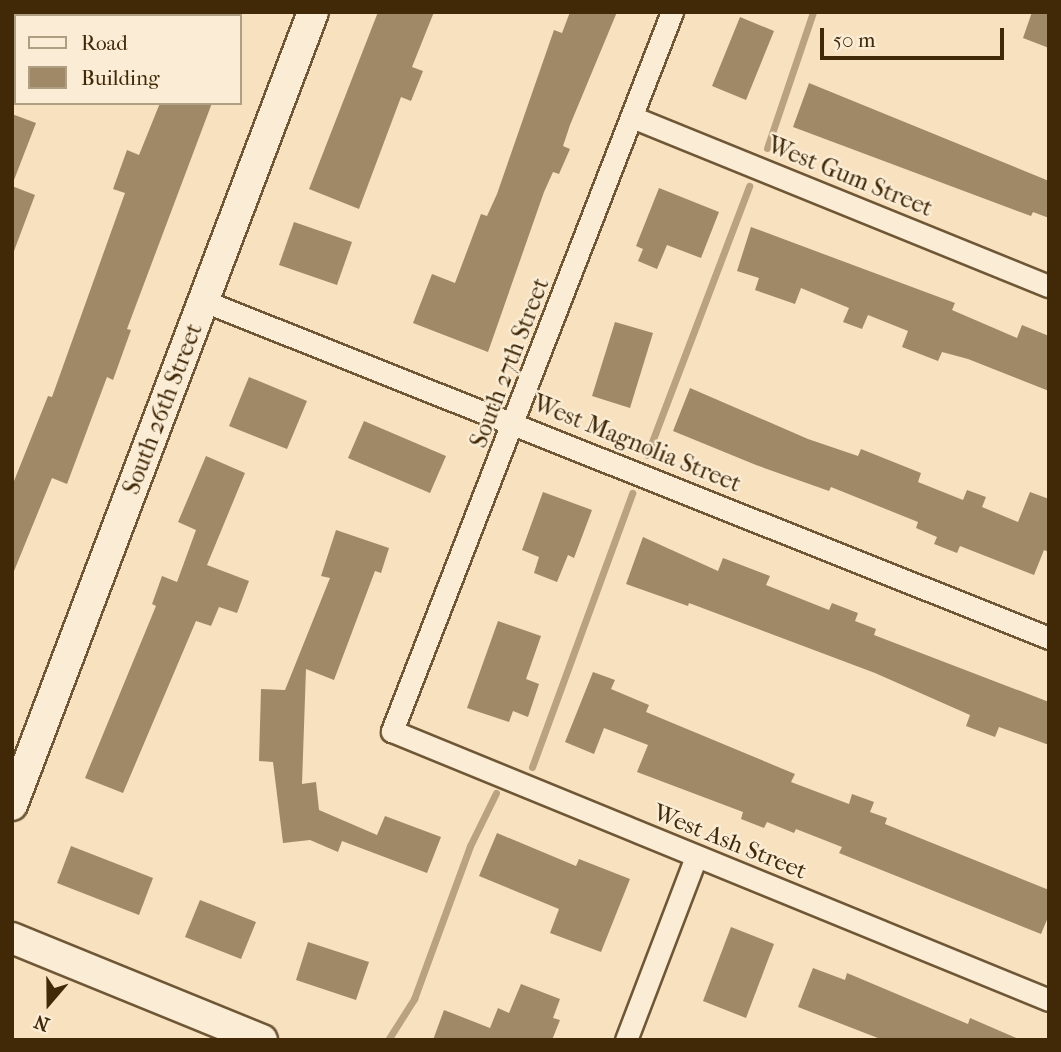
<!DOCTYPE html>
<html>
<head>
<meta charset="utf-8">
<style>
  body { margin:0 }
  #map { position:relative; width:1061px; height:1052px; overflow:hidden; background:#f8e1bf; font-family:"IM FELL French Canon",serif }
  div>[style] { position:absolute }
  .stream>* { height:7px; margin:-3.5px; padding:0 3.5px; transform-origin:3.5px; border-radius:3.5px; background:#baa281 }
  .building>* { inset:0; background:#a08967 }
  .roads { filter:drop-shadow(2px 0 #6f5736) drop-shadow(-2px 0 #6f5736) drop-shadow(0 2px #6f5736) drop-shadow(0 -2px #6f5736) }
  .street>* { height:21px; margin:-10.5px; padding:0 10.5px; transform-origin:10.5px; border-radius:10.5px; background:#faecd5 }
  .secondary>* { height:30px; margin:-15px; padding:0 15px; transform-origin:15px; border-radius:15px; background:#faecd5 }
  span { translate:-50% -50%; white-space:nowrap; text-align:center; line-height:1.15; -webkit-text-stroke:5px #faecd5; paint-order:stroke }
  .street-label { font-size:24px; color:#412908 }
  .frame { position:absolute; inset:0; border:14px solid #412908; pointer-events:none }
  .legend { position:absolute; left:14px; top:14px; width:228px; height:91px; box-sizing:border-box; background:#faecd5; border:2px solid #b09e83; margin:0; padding:9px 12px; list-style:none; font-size:21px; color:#412908 }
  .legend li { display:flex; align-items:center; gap:14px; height:35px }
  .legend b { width:35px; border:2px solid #b09e83 }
  .north { position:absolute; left:14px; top:968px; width:70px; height:70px; -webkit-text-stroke:5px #faecd5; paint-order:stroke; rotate:200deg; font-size:19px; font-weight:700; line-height:28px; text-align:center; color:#412908 }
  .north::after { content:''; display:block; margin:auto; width:24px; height:32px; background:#412908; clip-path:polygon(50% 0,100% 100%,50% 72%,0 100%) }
  .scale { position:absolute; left:820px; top:28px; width:184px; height:32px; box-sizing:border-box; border:4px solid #412908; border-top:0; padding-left:9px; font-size:21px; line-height:24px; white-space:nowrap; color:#412908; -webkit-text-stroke:5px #faecd5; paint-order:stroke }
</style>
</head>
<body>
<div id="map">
  <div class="stream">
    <i style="left:767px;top:148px;width:144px;rotate:-71.3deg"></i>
    <i style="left:647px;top:455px;width:288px;rotate:-69.2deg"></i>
    <i style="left:532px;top:767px;width:292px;rotate:-69.9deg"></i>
    <i style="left:388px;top:1040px;width:49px;rotate:-57.6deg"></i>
    <i style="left:414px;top:999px;width:163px;rotate:-69.9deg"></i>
    <i style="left:470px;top:846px;width:59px;rotate:-63.9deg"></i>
  </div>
  <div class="building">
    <i style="clip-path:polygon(378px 12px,434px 12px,412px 67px,423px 71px,411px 101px,401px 97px,359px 209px,309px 189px)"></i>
    <i style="clip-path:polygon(570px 12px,617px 12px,570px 125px,563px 146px,570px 149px,559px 174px,553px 172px,544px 192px,488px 352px,413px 323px,432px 274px,455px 283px,481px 214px,487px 216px,497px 194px,554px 30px,562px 33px)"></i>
    <i style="clip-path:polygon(1032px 12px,1049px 12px,1049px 48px,1023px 38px)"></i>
    <i style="clip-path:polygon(740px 17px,774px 31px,746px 100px,712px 86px)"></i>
    <i style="clip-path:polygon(809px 83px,1049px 181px,1049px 218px,1033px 212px,1031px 216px,793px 127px)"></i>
    <i style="clip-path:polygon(160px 103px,212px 103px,127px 329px,131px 330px,113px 380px,107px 377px,67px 484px,52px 478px,12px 576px,12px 486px,48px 396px,52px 397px,125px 193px,113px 189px,127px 150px,139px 155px)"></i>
    <i style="clip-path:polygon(12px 114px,36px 123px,14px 180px,12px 180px)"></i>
    <i style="clip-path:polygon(12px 186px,35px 195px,14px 251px,12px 250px)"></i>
    <i style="clip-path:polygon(659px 188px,719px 212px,701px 258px,667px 245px,657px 269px,638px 261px,643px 249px,636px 246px)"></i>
    <i style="clip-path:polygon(294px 222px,352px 242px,337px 285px,279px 265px)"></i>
    <i style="clip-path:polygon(751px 227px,955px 303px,952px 310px,1017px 338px,1022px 325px,1049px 336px,1049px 391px,968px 359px,942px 352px,938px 361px,902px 347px,908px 331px,868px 315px,862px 329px,843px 322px,849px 308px,801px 288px,795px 304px,755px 290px,759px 278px,737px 271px)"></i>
    <i style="clip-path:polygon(615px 322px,653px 333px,630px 408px,592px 396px)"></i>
    <i style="clip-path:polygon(249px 377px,307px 401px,287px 449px,229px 426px)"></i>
    <i style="clip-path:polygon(690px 388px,808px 439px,858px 456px,861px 449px,921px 473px,918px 482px,963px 500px,967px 490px,986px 497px,982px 507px,1018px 522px,1030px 492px,1049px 499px,1049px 552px,1044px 550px,1034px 575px,960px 546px,957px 553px,934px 544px,937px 537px,916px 528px,918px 522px,831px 487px,829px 491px,756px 465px,673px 431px)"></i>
    <i style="clip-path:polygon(364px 421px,446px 456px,430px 493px,348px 458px)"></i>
    <i style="clip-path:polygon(206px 456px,245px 473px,207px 565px,249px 581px,237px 613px,219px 607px,211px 626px,196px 621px,123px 793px,85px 778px,156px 606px,152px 604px,162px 576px,177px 582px,196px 530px,178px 522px)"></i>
    <i style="clip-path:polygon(543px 492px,592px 510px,574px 558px,568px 555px,557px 582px,534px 573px,539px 557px,522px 550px)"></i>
    <i style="clip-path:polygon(336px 530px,389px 548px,381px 573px,375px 571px,334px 680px,306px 669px,302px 784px,316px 782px,319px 810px,377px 835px,385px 816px,441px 837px,427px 873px,342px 841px,338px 852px,310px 840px,283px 843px,273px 762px,259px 761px,261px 689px,285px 690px,330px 578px,321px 576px)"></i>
    <i style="clip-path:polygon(643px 537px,718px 571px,723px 558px,770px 576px,766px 585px,829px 610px,832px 603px,858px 613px,855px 621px,876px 629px,874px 635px,1049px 702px,1049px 745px,999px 727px,995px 737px,966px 726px,970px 715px,875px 673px,689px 603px,688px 606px,626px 584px)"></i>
    <i style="clip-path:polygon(498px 621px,541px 636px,526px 679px,539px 684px,528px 717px,513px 711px,509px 722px,467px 708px)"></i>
    <i style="clip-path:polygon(593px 672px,615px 680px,611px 689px,649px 705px,646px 712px,795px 774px,791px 782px,849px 804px,852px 794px,874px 802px,870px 812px,887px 818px,885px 824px,1049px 890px,1049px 915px,1041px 934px,839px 853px,842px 847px,796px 829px,794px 833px,767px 822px,764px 828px,741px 819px,743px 812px,637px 772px,648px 745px,604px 728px,594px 754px,565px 742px)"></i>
    <i style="clip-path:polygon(497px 833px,576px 866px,579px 859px,630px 879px,601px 952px,550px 933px,559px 909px,479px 876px)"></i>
    <i style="clip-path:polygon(71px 846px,153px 878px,139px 915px,57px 883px)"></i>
    <i style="clip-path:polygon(200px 900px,256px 922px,241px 959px,185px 937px)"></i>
    <i style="clip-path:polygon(731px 927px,774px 944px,746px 1018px,703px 1001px)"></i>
    <i style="clip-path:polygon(308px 942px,369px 962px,356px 1000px,296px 980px)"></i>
    <i style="clip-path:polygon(813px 968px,845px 980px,847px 973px,968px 1024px,970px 1018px,1021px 1040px,883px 1040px,798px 1007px)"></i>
    <i style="clip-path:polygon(521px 984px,560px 999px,553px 1018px,560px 1020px,552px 1040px,433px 1040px,444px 1010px,490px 1028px,498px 1008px,509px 1013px)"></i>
  </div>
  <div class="roads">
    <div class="street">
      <i style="left:672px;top:12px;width:772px;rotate:111.28deg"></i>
      <i style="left:392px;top:731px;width:710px;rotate:22.27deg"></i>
      <i style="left:632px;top:117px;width:450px;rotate:22.1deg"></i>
      <i style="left:204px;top:301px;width:910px;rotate:21.74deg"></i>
      <i style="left:626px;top:1040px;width:196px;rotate:-69.1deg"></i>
    </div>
    <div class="secondary">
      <i style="left:12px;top:805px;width:848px;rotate:-69.21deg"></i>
      <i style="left:12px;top:938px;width:270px;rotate:22.2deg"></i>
    </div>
  </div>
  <div class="street-label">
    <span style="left:850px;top:177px;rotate:22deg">West Gum Street</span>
    <span style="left:510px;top:363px;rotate:-69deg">South 27th Street</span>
    <span style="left:163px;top:409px;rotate:-69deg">South 26th Street</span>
    <span style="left:637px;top:444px;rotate:22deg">West Magnolia Street</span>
    <span style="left:730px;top:842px;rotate:22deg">West Ash Street</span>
  </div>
  <div class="frame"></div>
  <ul class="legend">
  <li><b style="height:9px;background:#faecd5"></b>Road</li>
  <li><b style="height:19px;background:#a08967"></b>Building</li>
  </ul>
  <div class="north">N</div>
  <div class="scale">50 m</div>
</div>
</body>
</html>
